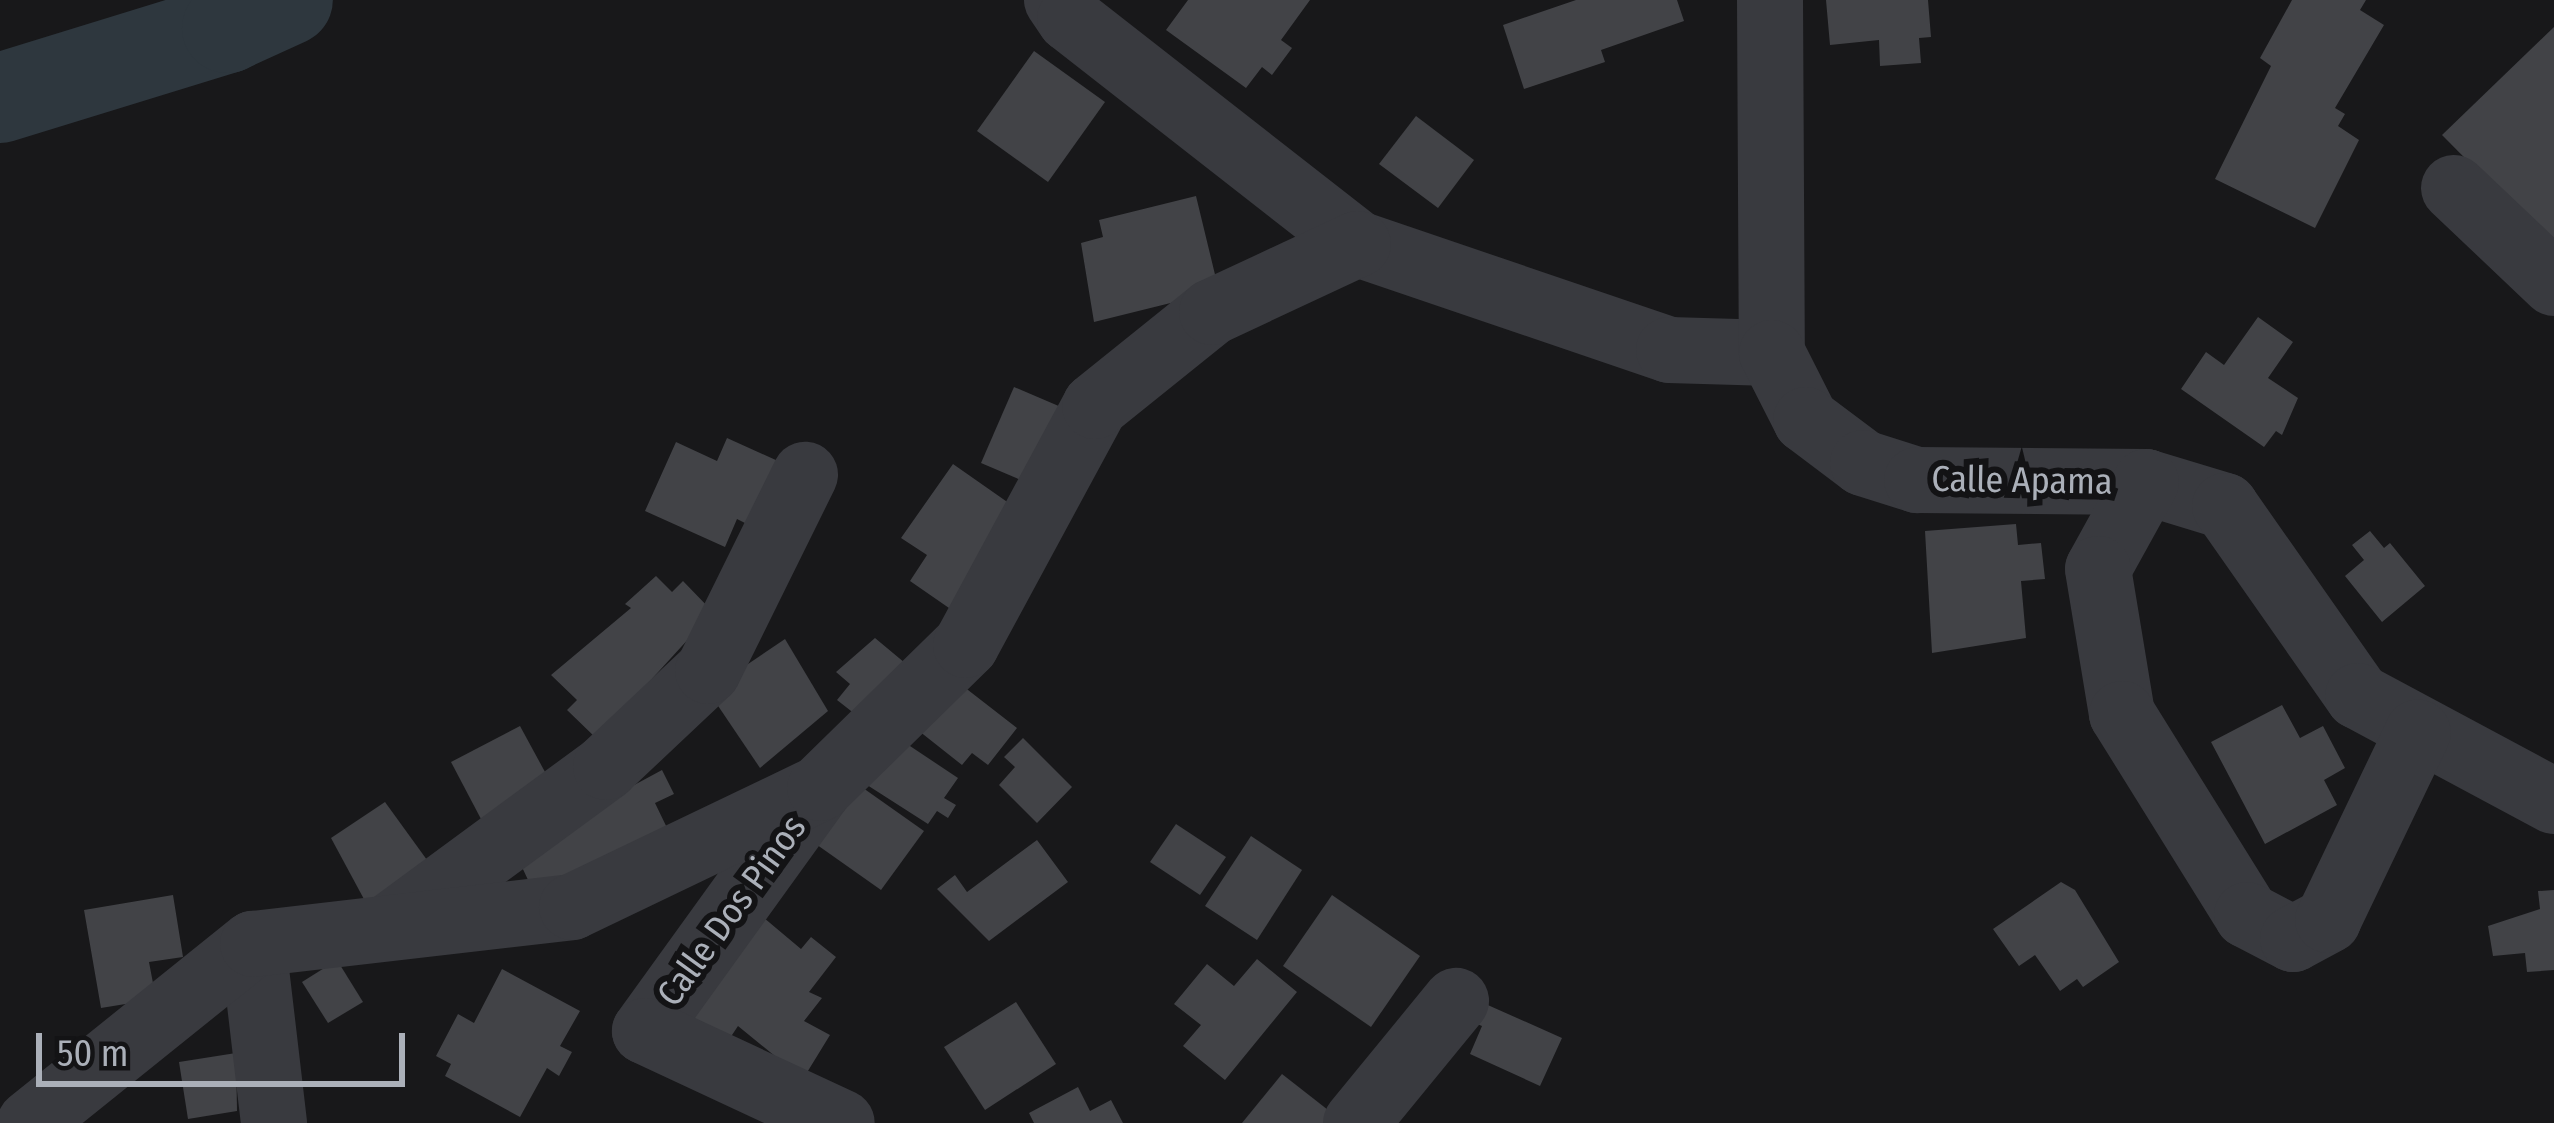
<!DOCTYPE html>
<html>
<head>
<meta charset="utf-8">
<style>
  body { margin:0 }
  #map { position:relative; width:2554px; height:1123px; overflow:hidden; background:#18181a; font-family:"Fira Sans Condensed",sans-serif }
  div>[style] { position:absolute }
  .river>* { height:90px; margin:-45px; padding:0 45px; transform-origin:45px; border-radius:45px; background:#2e373e }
  .building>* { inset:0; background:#424347 }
  .minor>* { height:66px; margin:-33px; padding:0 33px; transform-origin:33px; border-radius:33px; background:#393a3f }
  span { translate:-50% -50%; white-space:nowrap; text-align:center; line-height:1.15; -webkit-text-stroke:12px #131315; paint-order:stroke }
  .street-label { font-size:36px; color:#abb0b9 }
  .scale { position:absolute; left:36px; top:1033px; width:369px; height:54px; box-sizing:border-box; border:6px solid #abb0b9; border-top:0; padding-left:15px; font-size:36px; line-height:42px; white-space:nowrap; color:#abb0b9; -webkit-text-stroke:9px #131315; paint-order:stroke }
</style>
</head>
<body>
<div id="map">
  <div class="river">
    <i style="left:0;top:98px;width:238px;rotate:-17.1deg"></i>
    <i style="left:227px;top:28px;width:67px;rotate:-24.7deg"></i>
  </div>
  <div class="building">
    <i style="clip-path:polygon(1188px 0,1310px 0,1281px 40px,1292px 48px,1272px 75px,1262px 67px,1246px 88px,1166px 30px)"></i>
    <i style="clip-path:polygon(1576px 0,1677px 0,1684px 21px,1601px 50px,1605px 62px,1524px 89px,1503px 25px)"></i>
    <i style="clip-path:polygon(1826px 0,1928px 0,1931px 37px,1919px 38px,1921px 63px,1880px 66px,1879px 40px,1830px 45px)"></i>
    <i style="clip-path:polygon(2292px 0,2366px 0,2360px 10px,2384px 25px,2335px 108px,2345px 114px,2338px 126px,2359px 140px,2315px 228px,2215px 179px,2271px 66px,2260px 58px)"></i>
    <i style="clip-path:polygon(2554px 27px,2554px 248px,2442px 135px)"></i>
    <i style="clip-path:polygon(1034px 51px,1105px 102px,1048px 182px,977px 131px)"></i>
    <i style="clip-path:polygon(1416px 116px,1474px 160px,1438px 208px,1379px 164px)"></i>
    <i style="clip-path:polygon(1196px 196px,1219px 291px,1094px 322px,1081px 243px,1103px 237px,1099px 220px)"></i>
    <i style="clip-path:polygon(2258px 317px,2293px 342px,2268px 378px,2298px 398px,2282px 435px,2276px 431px,2264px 447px,2181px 389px,2206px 352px,2224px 365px)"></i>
    <i style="clip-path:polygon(1014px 387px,1068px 410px,1035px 486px,981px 463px)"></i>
    <i style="clip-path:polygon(727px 438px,778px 461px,749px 525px,737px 519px,725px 547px,645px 511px,676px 442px,717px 461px)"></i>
    <i style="clip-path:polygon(953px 464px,1023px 513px,949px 608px,910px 581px,927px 555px,901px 538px)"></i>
    <i style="clip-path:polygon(2016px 524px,2018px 545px,2041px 543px,2045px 579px,2021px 581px,2026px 638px,1932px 653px,1925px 531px)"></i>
    <i style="clip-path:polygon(2370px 531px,2384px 548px,2390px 543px,2425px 586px,2382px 622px,2345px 576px,2364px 560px,2352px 545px)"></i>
    <i style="clip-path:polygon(656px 576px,672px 592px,683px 581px,713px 612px,597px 739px,567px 710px,577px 700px,551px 675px,631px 608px,625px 604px)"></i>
    <i style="clip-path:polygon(875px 638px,905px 663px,860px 718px,837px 700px,850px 684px,836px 672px)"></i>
    <i style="clip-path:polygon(785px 639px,828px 711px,760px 768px,708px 691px)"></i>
    <i style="clip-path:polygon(950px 676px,1017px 728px,988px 765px,972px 753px,962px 765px,919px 731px)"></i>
    <i style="clip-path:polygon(2282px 705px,2300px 738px,2323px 726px,2345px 768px,2324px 780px,2337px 805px,2265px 844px,2211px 742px)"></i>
    <i style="clip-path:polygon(520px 726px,551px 783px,481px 819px,451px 762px)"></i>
    <i style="clip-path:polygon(895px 736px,958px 778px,944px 798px,956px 805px,948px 818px,937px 811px,928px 824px,864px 783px)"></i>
    <i style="clip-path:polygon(1023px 738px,1072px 787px,1037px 823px,999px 785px,1015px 767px,1004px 757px)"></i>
    <i style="clip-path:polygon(662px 770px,674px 794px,655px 803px,670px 834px,536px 897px,514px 850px)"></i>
    <i style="clip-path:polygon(856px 783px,924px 831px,881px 890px,813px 842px)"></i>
    <i style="clip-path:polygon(385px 802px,435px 871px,372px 914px,331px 838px)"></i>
    <i style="clip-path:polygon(1176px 824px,1226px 857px,1200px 895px,1150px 862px)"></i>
    <i style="clip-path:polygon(1251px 836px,1302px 870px,1257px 940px,1205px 906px)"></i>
    <i style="clip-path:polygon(1037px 840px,1068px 882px,989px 941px,937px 889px,955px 875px,967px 892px)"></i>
    <i style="clip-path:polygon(2061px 882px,2075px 890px,2119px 962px,2083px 987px,2077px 979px,2060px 991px,2035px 955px,2019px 966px,1993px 929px)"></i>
    <i style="clip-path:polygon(2554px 890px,2554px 970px,2527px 972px,2525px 953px,2493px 956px,2488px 926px,2540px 909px,2538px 891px)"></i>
    <i style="clip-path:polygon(173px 895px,183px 957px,149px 962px,156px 999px,101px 1008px,84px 910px)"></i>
    <i style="clip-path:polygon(1332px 895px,1420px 956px,1371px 1027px,1283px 966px)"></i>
    <i style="clip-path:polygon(758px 913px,801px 949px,811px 937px,836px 957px,809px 992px,822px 998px,804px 1021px,830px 1035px,803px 1079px,738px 1026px,728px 1041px,685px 1019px)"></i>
    <i style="clip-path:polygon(1257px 959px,1297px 992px,1225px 1080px,1183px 1046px,1201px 1025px,1174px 1004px,1207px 964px,1234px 986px)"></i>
    <i style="clip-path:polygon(337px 960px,363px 1002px,328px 1023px,302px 982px)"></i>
    <i style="clip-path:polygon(502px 969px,580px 1011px,560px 1046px,572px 1052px,559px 1076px,547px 1068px,520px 1117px,445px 1076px,451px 1064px,436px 1056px,458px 1014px,474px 1023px)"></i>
    <i style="clip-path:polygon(1472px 998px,1562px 1038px,1540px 1086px,1470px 1054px,1482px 1026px,1463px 1018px)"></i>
    <i style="clip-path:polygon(1016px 1002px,1056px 1064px,985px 1110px,944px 1047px)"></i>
    <i style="clip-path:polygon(236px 1053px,237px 1111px,188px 1119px,179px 1062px)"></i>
    <i style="clip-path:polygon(1282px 1074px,1337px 1117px,1332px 1123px,1242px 1123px)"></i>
    <i style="clip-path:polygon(1078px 1087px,1090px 1111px,1111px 1100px,1123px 1123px,1034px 1123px,1029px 1113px)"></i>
  </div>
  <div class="minor">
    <i style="left:1057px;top:0;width:23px;rotate:56deg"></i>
    <i style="left:1070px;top:19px;width:365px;rotate:38deg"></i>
    <i style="left:1358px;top:244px;width:329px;rotate:18.8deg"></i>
    <i style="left:1669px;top:350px;width:103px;rotate:1.7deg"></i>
    <i style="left:1770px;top:0;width:353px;rotate:89.7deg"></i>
    <i style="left:1772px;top:353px;width:75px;rotate:63.1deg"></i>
    <i style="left:1806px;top:420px;width:71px;rotate:37deg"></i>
    <i style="left:1863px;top:463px;width:57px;rotate:17.5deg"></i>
    <i style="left:1917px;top:480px;width:229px;rotate:0.5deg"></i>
    <i style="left:2146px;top:482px;width:83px;rotate:16.9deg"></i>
    <i style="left:2225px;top:506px;width:232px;rotate:55deg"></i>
    <i style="left:2358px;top:696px;width:222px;rotate:28.2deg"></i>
    <i style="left:2454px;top:188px;width:138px;rotate:43.5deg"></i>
    <i style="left:2146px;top:482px;width:99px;rotate:118.9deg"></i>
    <i style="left:2098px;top:569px;width:147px;rotate:80.6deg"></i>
    <i style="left:2122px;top:714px;width:237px;rotate:58.1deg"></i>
    <i style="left:2247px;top:915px;width:52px;rotate:27.6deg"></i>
    <i style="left:2293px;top:939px;width:40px;rotate:-28deg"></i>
    <i style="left:2328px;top:920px;width:208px;rotate:-64.4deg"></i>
    <i style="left:818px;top:791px;width:296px;rotate:125.8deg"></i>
    <i style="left:645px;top:1031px;width:217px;rotate:25deg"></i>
    <i style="left:394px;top:923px;width:263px;rotate:-36.3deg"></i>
    <i style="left:606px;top:767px;width:140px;rotate:-43.3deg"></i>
    <i style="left:708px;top:671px;width:219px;rotate:-63.7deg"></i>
    <i style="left:253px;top:944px;width:180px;rotate:83.3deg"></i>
    <i style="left:30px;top:1123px;width:286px;rotate:-38.8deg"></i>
    <i style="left:253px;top:944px;width:321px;rotate:-6.6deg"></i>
    <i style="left:572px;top:907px;width:275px;rotate:-25.6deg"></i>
    <i style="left:820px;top:788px;width:204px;rotate:-44.4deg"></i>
    <i style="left:966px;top:645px;width:272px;rotate:-61.6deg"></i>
    <i style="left:1095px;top:406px;width:150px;rotate:-38.8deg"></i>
    <i style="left:1212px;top:312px;width:161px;rotate:-25deg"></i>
    <i style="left:1356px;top:1123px;width:158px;rotate:-50.7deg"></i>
  </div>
  <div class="street-label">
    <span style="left:2022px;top:481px;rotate:1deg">Calle Apama</span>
    <span style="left:732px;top:911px;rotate:-54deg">Calle Dos Pinos</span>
  </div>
  <div class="scale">50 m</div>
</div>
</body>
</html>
